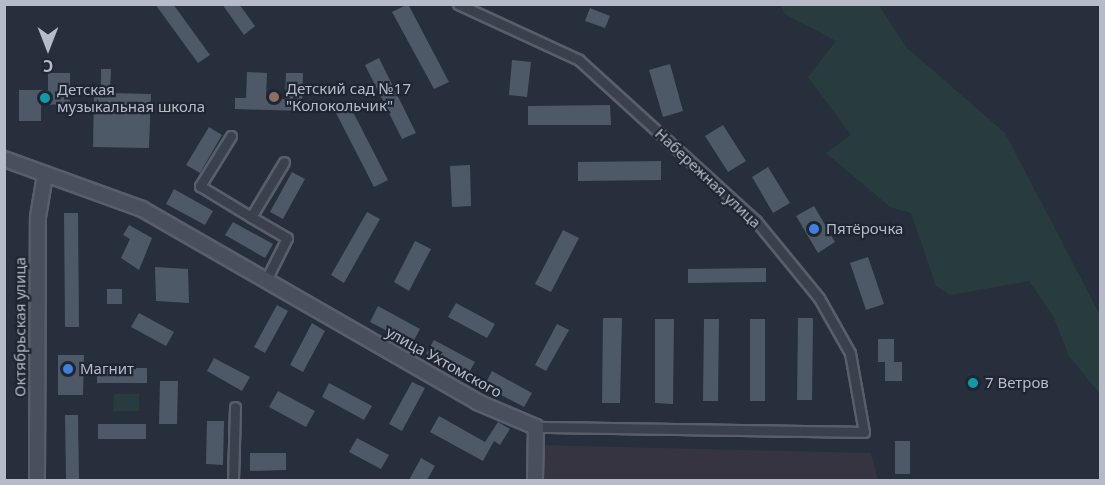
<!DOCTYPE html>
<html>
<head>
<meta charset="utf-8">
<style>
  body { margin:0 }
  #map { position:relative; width:1105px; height:485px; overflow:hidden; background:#262f3b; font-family:"Noto Sans",sans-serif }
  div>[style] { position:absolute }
  .medical>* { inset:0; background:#363440 }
  .green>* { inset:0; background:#293c3d }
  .building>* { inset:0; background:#4e5967 }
  .roads { filter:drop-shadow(2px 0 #585f6a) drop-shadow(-2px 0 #585f6a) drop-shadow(0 2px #585f6a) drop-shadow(0 -2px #585f6a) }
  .street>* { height:9px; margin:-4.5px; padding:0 4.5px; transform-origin:4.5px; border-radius:4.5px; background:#3a414c }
  .secondary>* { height:14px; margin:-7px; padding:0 7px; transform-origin:7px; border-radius:7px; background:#48505e }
  .dots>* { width:16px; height:16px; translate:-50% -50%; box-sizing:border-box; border:3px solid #1f2631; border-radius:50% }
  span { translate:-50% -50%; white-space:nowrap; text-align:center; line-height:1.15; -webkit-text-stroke:4.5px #1f2631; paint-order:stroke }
  .poi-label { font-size:15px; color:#b5bcc7 }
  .left { translate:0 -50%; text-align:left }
  .street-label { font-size:15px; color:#b5bcc7 }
  .frame { position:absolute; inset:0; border:6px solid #b5bcc7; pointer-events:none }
  .north { position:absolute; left:18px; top:18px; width:60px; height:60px; -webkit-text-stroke:4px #1f2631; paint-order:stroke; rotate:180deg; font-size:16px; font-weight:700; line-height:24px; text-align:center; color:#b5bcc7 }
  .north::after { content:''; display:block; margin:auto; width:21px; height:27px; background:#b5bcc7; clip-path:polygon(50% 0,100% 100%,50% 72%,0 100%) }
</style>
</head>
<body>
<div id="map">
  <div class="medical">
    <i style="clip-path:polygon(543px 445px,871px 453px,878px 480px,542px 480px)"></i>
  </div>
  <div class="green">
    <i style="clip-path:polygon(780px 5px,879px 5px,906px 47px,1005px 133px,1100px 315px,1100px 394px,1069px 356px,1053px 316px,1029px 281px,950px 295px,936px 286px,911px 213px,890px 207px,826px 153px,851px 135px,808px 77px,836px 41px,785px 14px)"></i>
    <i style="clip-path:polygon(114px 394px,139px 394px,139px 411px,113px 411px)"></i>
  </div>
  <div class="building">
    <i style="clip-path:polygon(155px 4px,173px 4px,210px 55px,198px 63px)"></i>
    <i style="clip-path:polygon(222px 4px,239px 4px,255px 26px,244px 35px)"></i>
    <i style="clip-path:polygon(408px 4px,449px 82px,434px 89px,392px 12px)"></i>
    <i style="clip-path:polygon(590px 8px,610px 16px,605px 28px,585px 21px)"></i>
    <i style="clip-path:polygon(379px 58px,416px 133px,402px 139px,365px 65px)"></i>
    <i style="clip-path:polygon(512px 60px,531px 62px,527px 97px,509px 95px)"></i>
    <i style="clip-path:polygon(670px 64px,683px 111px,663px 117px,649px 70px)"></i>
    <i style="clip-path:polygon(101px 69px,111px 69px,110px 93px,151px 94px,149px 148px,93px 147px,94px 93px,101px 93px)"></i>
    <i style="clip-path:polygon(247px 72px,267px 73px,266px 99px,285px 99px,286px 73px,303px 73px,302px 111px,235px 109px,235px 98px,246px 98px)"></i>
    <i style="clip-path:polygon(48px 73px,70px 73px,70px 104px,41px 105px,41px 121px,19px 121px,19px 90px,48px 90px)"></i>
    <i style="clip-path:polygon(610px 105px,611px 125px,528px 125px,528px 106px)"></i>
    <i style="clip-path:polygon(350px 106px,388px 180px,374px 187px,336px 113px)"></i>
    <i style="clip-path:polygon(723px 125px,746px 161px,728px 172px,705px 136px)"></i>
    <i style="clip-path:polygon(209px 127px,222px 135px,200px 173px,186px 165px)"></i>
    <i style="clip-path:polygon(661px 161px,661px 180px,578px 181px,578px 162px)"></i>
    <i style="clip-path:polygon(470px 165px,471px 206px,452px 207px,450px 166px)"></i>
    <i style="clip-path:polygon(768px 167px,790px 203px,773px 213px,752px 177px)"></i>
    <i style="clip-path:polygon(292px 172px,305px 179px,283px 219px,270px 212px)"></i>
    <i style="clip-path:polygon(174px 189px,213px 211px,205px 225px,166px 204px)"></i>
    <i style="clip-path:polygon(814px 206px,835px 242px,818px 253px,796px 216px)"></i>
    <i style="clip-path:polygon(367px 212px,380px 219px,344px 283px,331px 275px)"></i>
    <i style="clip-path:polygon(64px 213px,78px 213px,79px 327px,65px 327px)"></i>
    <i style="clip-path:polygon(233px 222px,273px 244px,265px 258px,225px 235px)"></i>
    <i style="clip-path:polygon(129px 225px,152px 238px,139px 270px,121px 258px,130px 239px,123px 235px)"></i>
    <i style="clip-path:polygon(563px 230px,579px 238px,551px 292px,535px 284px)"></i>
    <i style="clip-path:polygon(415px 241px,431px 249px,409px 291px,394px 282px)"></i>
    <i style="clip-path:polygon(868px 257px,884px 304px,866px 310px,850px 263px)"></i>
    <i style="clip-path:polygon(155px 267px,188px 269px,189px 303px,156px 301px)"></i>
    <i style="clip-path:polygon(766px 268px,766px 282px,688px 283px,688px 269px)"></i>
    <i style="clip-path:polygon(107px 289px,122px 289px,122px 304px,107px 304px)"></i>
    <i style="clip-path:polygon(456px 303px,495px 324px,487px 338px,448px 317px)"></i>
    <i style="clip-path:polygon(277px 305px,288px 311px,265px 353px,254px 347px)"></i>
    <i style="clip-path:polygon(378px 306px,420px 329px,412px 344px,370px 322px)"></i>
    <i style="clip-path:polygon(139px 313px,174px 332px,166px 346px,131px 327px)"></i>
    <i style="clip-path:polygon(603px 318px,622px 318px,620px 403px,602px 403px)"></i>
    <i style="clip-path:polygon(798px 318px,813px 318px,812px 400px,797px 400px)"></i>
    <i style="clip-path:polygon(655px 319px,674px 319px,673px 404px,655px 403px)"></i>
    <i style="clip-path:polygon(704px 319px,719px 319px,718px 401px,703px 401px)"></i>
    <i style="clip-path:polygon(750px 319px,765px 319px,765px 401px,750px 401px)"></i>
    <i style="clip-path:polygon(312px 323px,325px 331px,303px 372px,290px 365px)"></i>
    <i style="clip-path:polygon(557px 324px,569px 330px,546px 371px,535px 365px)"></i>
    <i style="clip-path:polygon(878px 339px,894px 339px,894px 362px,902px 362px,902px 381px,885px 381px,885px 362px,878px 362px)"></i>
    <i style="clip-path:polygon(434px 340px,475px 362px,467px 376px,426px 354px)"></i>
    <i style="clip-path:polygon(58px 355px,84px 355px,83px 395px,58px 395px)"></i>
    <i style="clip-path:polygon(214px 358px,250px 377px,242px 391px,207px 371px)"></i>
    <i style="clip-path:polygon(97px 368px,147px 368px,147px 383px,97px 383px)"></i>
    <i style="clip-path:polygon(492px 371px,532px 393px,524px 407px,484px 386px)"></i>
    <i style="clip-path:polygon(160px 381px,178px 381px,177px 424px,159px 424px)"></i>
    <i style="clip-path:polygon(412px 382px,425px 388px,402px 431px,389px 424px)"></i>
    <i style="clip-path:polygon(329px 383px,372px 406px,364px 420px,322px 397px)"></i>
    <i style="clip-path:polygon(278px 391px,315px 411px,306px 427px,269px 407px)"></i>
    <i style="clip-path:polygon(65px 415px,78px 415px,79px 480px,66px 480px)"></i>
    <i style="clip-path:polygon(439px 416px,485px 442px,498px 422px,510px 429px,500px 445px,494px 441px,483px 461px,430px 432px)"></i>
    <i style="clip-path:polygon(207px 421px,224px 421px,223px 465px,206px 464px)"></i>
    <i style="clip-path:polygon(98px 424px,146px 424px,146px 439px,98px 439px)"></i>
    <i style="clip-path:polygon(357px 438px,389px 455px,381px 469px,349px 452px)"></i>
    <i style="clip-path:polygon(895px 441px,910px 441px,910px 474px,895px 474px)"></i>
    <i style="clip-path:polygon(250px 453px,286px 453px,286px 470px,250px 471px)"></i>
    <i style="clip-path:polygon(421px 458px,435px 466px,427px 480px,409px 480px)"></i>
  </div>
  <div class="roads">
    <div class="street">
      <i style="left:458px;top:4px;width:133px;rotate:24.8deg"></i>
      <i style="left:579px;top:60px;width:239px;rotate:42.3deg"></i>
      <i style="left:756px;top:221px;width:99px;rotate:50.7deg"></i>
      <i style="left:819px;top:298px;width:63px;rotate:60.6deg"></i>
      <i style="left:850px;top:353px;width:80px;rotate:80deg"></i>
      <i style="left:864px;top:432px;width:328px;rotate:-179.1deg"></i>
      <i style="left:231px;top:136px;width:59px;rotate:121.8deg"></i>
      <i style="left:200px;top:186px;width:60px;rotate:31.3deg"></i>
      <i style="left:265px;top:282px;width:49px;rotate:-63.4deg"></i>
      <i style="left:287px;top:238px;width:42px;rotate:-149.7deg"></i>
      <i style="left:251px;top:217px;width:64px;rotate:-59deg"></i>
      <i style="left:233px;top:480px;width:73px;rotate:-88.4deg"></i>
    </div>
    <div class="secondary">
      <i style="left:4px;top:159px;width:147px;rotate:19.9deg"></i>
      <i style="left:142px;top:209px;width:387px;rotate:29.9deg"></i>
      <i style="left:477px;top:402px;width:64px;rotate:23deg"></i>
      <i style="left:536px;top:427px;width:53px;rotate:91.1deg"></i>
      <i style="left:37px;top:480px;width:263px;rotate:-89.8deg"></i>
      <i style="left:38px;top:217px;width:43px;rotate:-80.5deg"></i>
    </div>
  </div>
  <div class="dots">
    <i style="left:274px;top:97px;background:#8d6e63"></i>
    <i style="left:45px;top:98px;background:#0f9aa8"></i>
    <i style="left:814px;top:229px;background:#3f7fe0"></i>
    <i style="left:68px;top:369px;background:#3f7fe0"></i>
    <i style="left:973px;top:383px;background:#0f9aa8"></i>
  </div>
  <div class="poi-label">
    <span class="left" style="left:286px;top:97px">Детский сад №17<br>"Колокольчик"</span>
    <span class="left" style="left:57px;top:98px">Детская<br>музыкальная школа</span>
    <span class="left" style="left:826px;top:229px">Пятёрочка</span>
    <span class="left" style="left:80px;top:369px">Магнит</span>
    <span class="left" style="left:985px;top:383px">7 Ветров</span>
  </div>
  <div class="street-label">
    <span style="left:708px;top:178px;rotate:43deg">Набережная улица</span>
    <span style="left:20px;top:327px;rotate:-90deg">Октябрьская улица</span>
    <span style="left:444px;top:362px;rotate:29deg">улица Ухтомского</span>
  </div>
  <div class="frame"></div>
  <div class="north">С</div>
</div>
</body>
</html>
